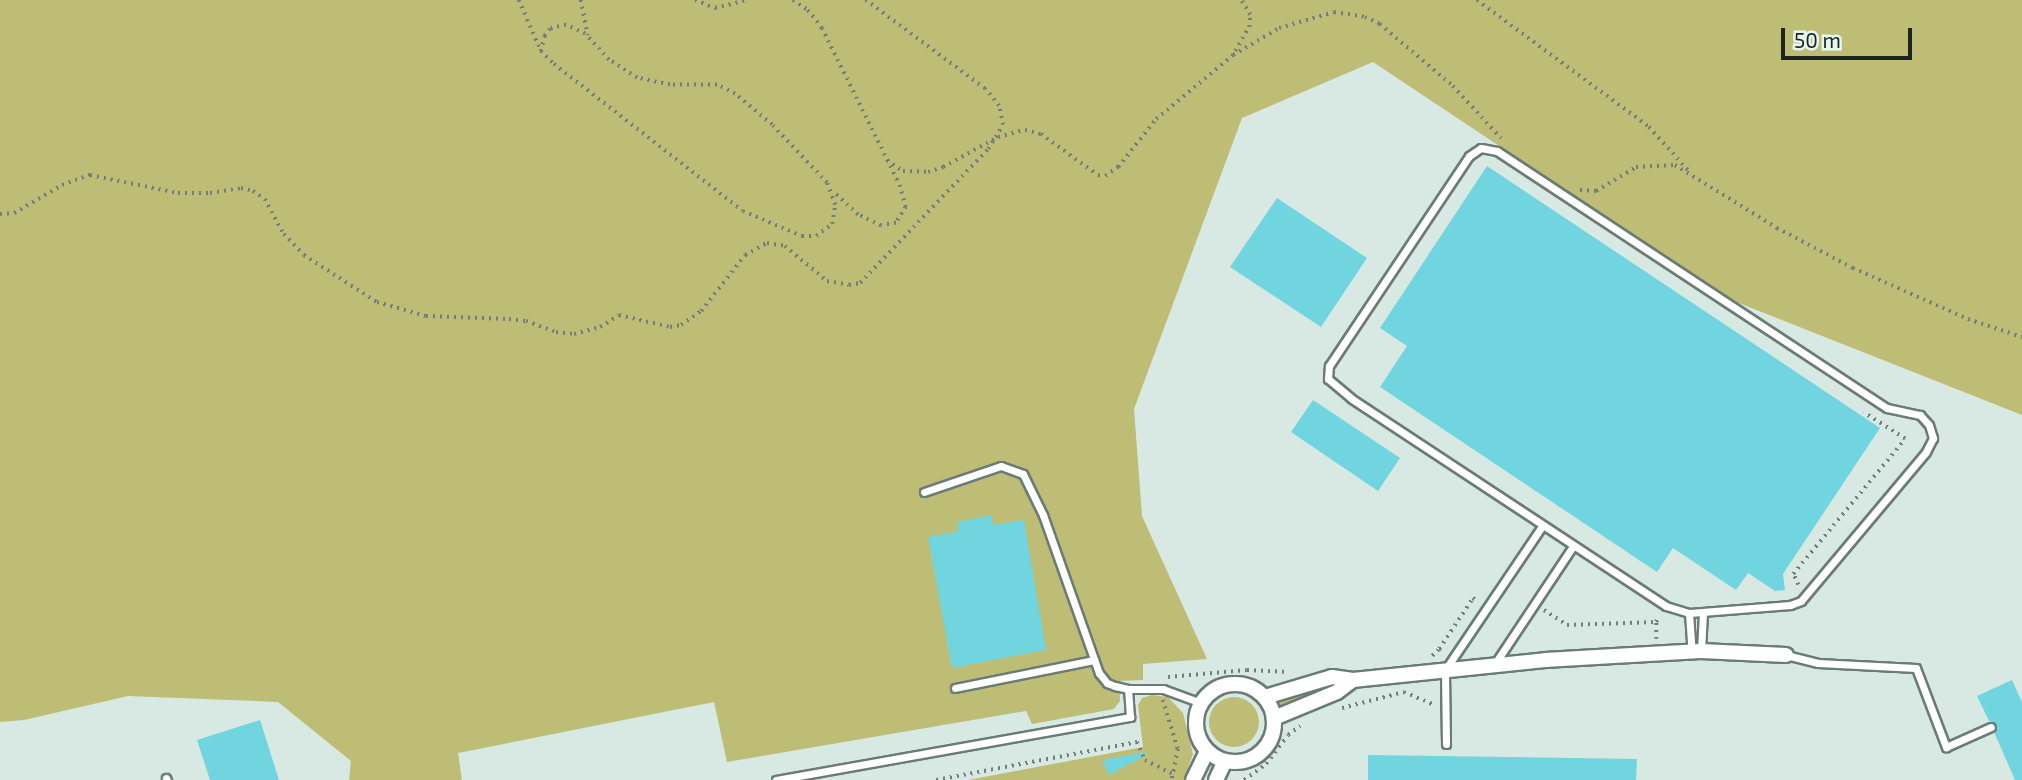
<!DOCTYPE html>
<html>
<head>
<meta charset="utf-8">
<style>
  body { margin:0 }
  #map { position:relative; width:2022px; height:780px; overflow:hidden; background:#d7e9e2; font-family:"Exo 2",sans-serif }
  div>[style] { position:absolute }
  .green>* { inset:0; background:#bebd75 }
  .round { border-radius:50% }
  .building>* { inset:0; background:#71d5df }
  .path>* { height:3.5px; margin-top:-1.75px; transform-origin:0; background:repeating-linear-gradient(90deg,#727e79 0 2px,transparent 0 7px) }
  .roads { filter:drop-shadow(2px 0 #6b7b75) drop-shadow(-2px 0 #6b7b75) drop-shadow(0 2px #6b7b75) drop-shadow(0 -2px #6b7b75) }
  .lane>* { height:7px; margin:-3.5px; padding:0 3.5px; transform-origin:3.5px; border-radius:3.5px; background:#fff }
  .street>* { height:14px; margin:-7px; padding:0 7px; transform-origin:7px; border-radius:7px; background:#fff }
  .street>.ring { margin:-7px; padding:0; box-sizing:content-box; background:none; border:14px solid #fff; border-radius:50% }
  span { translate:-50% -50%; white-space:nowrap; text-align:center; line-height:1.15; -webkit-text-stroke:5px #e4f6f0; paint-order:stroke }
  .scale { position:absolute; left:1781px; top:28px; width:131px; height:32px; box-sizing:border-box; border:4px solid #1d2422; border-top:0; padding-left:9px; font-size:21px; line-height:24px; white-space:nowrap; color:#1d2422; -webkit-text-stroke:5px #e4f6f0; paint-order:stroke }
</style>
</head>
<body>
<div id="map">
  <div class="green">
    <i style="clip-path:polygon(0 0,2022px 0,2022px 415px,1731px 300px,1373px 62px,1242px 118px,1134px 409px,1142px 516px,1207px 659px,1143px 664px,1143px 680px,1119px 681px,1120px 701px,1114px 709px,1032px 724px,1026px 711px,727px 762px,714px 702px,458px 753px,462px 780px,349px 780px,351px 761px,278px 702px,128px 696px,24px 720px,0 722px)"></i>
    <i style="clip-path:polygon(1341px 683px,1282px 709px,1276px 705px,1278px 699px,1308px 688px)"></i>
    <i style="clip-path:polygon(1152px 695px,1168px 697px,1183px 713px,1193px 754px,1184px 780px,968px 780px,1143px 747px,1138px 705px,1142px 698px)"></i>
    <i class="round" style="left:1209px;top:697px;width:50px;height:50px"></i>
  </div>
  <div class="building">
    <i style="clip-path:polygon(1487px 166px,1880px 428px,1783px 574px,1785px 590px,1775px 591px,1748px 573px,1736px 590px,1673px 548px,1657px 572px,1380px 387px,1407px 346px,1380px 328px)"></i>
    <i style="clip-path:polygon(1277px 198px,1367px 258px,1321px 327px,1230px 267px)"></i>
    <i style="clip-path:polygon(1313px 400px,1400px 458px,1378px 491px,1291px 432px)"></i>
    <i style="clip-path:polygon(992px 515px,993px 525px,1024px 520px,1046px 650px,952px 668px,928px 537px,959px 531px,957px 522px)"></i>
    <i style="clip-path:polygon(2012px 680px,2022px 702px,2022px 780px,2015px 780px,1994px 732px,1996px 724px,1989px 721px,1977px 696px)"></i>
    <i style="clip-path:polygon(260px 720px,279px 780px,210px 780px,197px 740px)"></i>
    <i style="clip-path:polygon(1146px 752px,1146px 755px,1109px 775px,1102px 760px)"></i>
    <i style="clip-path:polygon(1368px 755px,1637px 759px,1636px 780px,1368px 780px)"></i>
  </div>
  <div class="path">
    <i style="left:519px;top:0;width:56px;rotate:66.7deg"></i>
    <i style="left:541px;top:51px;width:18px;rotate:45deg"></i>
    <i style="left:554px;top:64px;width:239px;rotate:37.9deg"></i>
    <i style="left:743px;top:211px;width:64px;rotate:23deg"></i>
    <i style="left:802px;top:236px;width:14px"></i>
    <i style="left:816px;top:236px;width:20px;rotate:-37deg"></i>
    <i style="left:832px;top:224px;width:19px;rotate:-81deg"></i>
    <i style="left:835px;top:205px;width:23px;rotate:-110deg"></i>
    <i style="left:827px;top:183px;width:80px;rotate:-133.5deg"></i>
    <i style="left:772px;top:125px;width:48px;rotate:-140deg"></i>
    <i style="left:735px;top:94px;width:20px;rotate:-153deg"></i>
    <i style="left:717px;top:85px;width:47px;rotate:180deg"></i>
    <i style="left:670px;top:85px;width:34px;rotate:-168deg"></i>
    <i style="left:637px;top:78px;width:33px;rotate:-147deg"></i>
    <i style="left:609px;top:60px;width:35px;rotate:-133deg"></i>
    <i style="left:585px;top:34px;width:21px;rotate:-155deg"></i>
    <i style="left:566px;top:25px;width:16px;rotate:166deg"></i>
    <i style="left:550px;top:29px;width:9px;rotate:126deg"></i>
    <i style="left:545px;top:36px;width:16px;rotate:105deg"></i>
    <i style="left:581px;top:0;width:36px;rotate:79deg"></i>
    <i style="left:695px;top:0;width:22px;rotate:22deg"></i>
    <i style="left:715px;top:8px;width:33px;rotate:-14deg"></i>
    <i style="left:793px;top:0;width:18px;rotate:34deg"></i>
    <i style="left:808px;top:10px;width:23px;rotate:52deg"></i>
    <i style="left:822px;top:28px;width:175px;rotate:63.6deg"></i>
    <i style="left:900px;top:185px;width:23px;rotate:75deg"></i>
    <i style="left:906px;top:207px;width:19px;rotate:122deg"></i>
    <i style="left:896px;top:223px;width:15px;rotate:169deg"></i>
    <i style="left:881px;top:226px;width:25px;rotate:-154deg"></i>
    <i style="left:858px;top:215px;width:33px;rotate:-137deg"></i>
    <i style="left:1477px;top:0;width:214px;rotate:36.4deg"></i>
    <i style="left:1649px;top:127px;width:59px;rotate:47.7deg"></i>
    <i style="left:1235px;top:51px;width:28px;rotate:-60deg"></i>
    <i style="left:1249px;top:27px;width:12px;rotate:-85deg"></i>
    <i style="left:1250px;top:15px;width:17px;rotate:-121deg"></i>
    <i style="left:887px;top:160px;width:19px;rotate:35deg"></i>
    <i style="left:903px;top:171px;width:25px;rotate:2deg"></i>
    <i style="left:928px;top:172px;width:16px;rotate:-18deg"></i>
    <i style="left:943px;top:167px;width:63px;rotate:-28.6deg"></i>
    <i style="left:998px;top:137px;width:28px;rotate:-15deg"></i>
    <i style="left:1025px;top:130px;width:16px;rotate:14deg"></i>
    <i style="left:1041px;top:134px;width:70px;rotate:35.7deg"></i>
    <i style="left:1098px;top:175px;width:7px;rotate:8deg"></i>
    <i style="left:1105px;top:176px;width:16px;rotate:-35deg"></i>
    <i style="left:1118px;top:167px;width:61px;rotate:-51.6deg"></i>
    <i style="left:1156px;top:119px;width:100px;rotate:-39.7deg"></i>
    <i style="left:1233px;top:55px;width:53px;rotate:-30.4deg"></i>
    <i style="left:1279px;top:28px;width:57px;rotate:-16.2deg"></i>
    <i style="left:1334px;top:12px;width:31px;rotate:9deg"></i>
    <i style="left:1365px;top:17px;width:17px;rotate:25deg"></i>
    <i style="left:1380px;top:24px;width:96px;rotate:40.3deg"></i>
    <i style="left:1453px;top:86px;width:71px;rotate:47.3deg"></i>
    <i style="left:1580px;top:190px;width:16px;rotate:4deg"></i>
    <i style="left:1596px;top:191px;width:47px;rotate:-31deg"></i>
    <i style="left:1636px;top:167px;width:39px;rotate:-3deg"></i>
    <i style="left:1675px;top:165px;width:120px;rotate:31.7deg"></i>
    <i style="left:1777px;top:228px;width:86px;rotate:27.8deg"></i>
    <i style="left:1853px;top:268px;width:126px;rotate:23.9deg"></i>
    <i style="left:1968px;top:319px;width:57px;rotate:18.4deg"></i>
    <i style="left:0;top:214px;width:14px;rotate:-4deg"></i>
    <i style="left:14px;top:213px;width:56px;rotate:-30.3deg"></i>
    <i style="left:62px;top:185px;width:30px;rotate:-20deg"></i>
    <i style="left:90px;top:175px;width:90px;rotate:11.6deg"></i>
    <i style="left:178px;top:193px;width:32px"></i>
    <i style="left:210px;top:193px;width:31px;rotate:-9deg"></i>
    <i style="left:241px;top:188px;width:12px;rotate:14deg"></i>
    <i style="left:253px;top:191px;width:14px;rotate:34deg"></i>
    <i style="left:265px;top:199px;width:40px;rotate:62deg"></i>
    <i style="left:284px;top:234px;width:29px;rotate:46deg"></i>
    <i style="left:304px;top:255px;width:87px;rotate:32.8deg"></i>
    <i style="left:377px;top:302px;width:51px;rotate:15.9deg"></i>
    <i style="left:426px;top:316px;width:83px;rotate:2.1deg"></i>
    <i style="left:509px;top:319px;width:17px;rotate:7deg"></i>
    <i style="left:526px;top:321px;width:32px;rotate:20deg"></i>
    <i style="left:556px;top:332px;width:18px;rotate:6deg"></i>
    <i style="left:574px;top:334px;width:27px;rotate:-15deg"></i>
    <i style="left:600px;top:327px;width:22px;rotate:-32deg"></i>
    <i style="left:619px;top:315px;width:52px;rotate:13.2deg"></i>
    <i style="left:670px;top:327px;width:11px;rotate:-10deg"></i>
    <i style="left:681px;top:325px;width:24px;rotate:-35deg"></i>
    <i style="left:701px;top:311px;width:71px;rotate:-51.8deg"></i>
    <i style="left:745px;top:255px;width:25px;rotate:-29deg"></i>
    <i style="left:767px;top:243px;width:18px;rotate:9deg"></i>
    <i style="left:785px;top:246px;width:55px;rotate:39.8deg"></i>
    <i style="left:827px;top:281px;width:22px;rotate:10deg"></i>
    <i style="left:849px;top:285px;width:11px;rotate:-10deg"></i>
    <i style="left:860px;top:283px;width:185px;rotate:-46.3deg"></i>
    <i style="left:988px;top:149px;width:28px;rotate:-58deg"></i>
    <i style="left:1003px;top:125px;width:19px;rotate:-102deg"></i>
    <i style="left:999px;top:106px;width:22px;rotate:-129deg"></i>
    <i style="left:985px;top:89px;width:149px;rotate:-143.4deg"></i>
    <i style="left:1798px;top:585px;width:12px;rotate:-114deg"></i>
    <i style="left:1793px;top:574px;width:175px;rotate:-50.3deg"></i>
    <i style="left:1905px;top:439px;width:49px;rotate:-147.6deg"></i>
    <i style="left:1544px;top:610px;width:27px;rotate:33deg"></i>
    <i style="left:1567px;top:625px;width:89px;rotate:-1.9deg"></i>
    <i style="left:1656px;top:639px;width:17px;rotate:-90deg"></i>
    <i style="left:1656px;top:622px;width:6px;rotate:-59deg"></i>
    <i style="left:1439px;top:649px;width:61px;rotate:-56.3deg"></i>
    <i style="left:1473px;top:598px;width:7px;rotate:34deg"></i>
    <i style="left:1432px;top:656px;width:10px;rotate:-45deg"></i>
    <i style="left:1439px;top:649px;width:6px"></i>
    <i style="left:1168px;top:677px;width:79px;rotate:-5.1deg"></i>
    <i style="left:1247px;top:670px;width:42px;rotate:2.7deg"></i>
    <i style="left:1163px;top:700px;width:51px;rotate:73deg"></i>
    <i style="left:1178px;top:749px;width:32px;rotate:101deg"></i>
    <i style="left:1342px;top:708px;width:64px;rotate:-14.5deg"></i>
    <i style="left:1404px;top:692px;width:33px;rotate:23deg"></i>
    <i style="left:936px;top:780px;width:205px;rotate:-10.7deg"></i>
    <i style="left:1137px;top:742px;width:20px;rotate:66deg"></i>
    <i style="left:1145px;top:760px;width:30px;rotate:27deg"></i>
    <i style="left:1244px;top:780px;width:27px;rotate:-36deg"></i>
    <i style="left:1266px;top:764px;width:36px;rotate:-53deg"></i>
    <i style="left:1288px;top:735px;width:15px;rotate:-37deg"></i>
  </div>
  <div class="roads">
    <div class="lane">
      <i style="left:1481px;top:148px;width:16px;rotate:11deg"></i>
      <i style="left:1497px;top:151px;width:467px;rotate:33.4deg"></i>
      <i style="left:1887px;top:408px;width:34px;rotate:12deg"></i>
      <i style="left:1920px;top:415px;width:13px;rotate:48deg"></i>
      <i style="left:1929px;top:425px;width:14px;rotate:73deg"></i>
      <i style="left:1933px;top:438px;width:16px;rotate:117deg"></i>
      <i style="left:1926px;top:452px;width:194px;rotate:130deg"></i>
      <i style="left:1801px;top:601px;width:12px;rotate:160deg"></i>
      <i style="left:1790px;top:605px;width:101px;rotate:175.5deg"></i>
      <i style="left:1689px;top:613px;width:24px;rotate:-163deg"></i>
      <i style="left:1666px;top:606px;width:377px;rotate:-146.6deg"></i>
      <i style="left:1351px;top:398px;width:30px;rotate:-140deg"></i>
      <i style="left:1328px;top:379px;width:13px;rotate:-86deg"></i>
      <i style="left:1329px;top:366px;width:252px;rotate:-56.3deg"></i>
      <i style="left:1469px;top:156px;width:14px;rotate:-34deg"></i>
      <i style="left:924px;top:492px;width:81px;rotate:-18.7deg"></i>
      <i style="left:1001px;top:466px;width:23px;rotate:20deg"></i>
      <i style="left:1023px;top:474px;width:46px;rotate:64deg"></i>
      <i style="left:1043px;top:515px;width:168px;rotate:70.5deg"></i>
      <i style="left:1099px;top:673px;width:13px;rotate:51deg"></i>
      <i style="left:1107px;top:683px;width:9px;rotate:21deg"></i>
      <i style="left:1115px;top:686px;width:13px;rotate:13deg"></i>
      <i style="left:1128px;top:689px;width:35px"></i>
      <i style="left:1163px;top:689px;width:40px;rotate:20.2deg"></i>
      <i style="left:1689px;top:613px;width:39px;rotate:86deg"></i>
      <i style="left:1701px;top:651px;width:39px;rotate:-87deg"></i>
      <i style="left:1786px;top:655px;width:33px;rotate:14deg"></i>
      <i style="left:1818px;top:663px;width:98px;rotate:2.9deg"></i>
      <i style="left:1916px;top:668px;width:85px;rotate:69.2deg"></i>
      <i style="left:1946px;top:747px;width:49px;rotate:-24deg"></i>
      <i style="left:1494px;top:665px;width:143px;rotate:-56.4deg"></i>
      <i style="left:955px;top:688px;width:142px;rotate:-11.4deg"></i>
      <i style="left:1446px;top:744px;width:74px;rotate:-90.8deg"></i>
      <i style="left:1445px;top:670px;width:174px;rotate:-56deg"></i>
      <i style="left:166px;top:778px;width:2px;rotate:63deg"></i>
      <i style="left:776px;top:780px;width:360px;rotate:-10.1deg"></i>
      <i style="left:1130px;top:717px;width:28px;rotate:-94deg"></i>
    </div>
    <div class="street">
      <i class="ring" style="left:1196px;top:684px;width:64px;height:64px"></i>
      <i style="left:1265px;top:697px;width:70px;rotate:-16.6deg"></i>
      <i style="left:1332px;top:677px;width:21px;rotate:8deg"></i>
      <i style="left:1353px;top:680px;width:193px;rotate:-5.9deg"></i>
      <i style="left:1545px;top:660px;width:156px;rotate:-3.3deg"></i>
      <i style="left:1701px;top:651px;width:85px;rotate:2.7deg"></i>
      <i style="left:1274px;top:718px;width:68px;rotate:-22.4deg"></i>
      <i style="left:1337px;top:692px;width:20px;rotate:-37deg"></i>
      <i style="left:1193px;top:780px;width:32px;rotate:-64deg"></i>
      <i style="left:1216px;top:780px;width:21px;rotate:-65deg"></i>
    </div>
  </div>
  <div class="scale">50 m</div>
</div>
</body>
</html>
